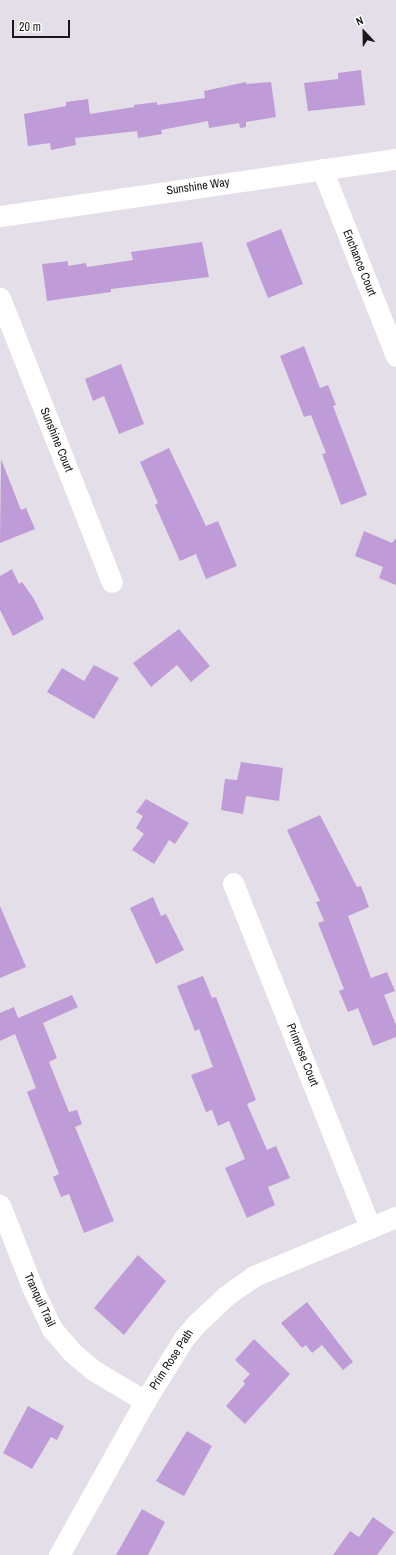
<!DOCTYPE html>
<html>
<head>
<meta charset="utf-8">
<style>
  body { margin:0 }
  #map { position:relative; width:396px; height:1555px; overflow:hidden; background:#e3dee7; font-family:"Archivo Narrow",sans-serif }
  div>[style] { position:absolute }
  .building>* { inset:0; background:#bf9cd7 }
  .minor>* { height:21px; margin:-10.5px; padding:0 10.5px; transform-origin:10.5px; border-radius:10.5px; background:#fff }
  span { translate:-50% -50%; white-space:nowrap; text-align:center; line-height:1.15; -webkit-text-stroke:4px #fff; paint-order:stroke }
  .street-label { font-size:12px; color:#181719 }
  .north { position:absolute; left:344px; top:12px; width:40px; height:40px; -webkit-text-stroke:3px #fff; paint-order:stroke; rotate:338deg; font-size:11px; font-weight:700; line-height:16px; text-align:center; color:#181719 }
  .north::after { content:''; display:block; margin:auto; width:14px; height:18px; background:#181719; clip-path:polygon(50% 0,100% 100%,50% 72%,0 100%) }
  .scale { position:absolute; left:12px; top:20px; width:58px; height:18px; box-sizing:border-box; border:2px solid #181719; border-top:0; padding-left:5px; font-size:12px; line-height:14px; white-space:nowrap; color:#181719; -webkit-text-stroke:3px #fff; paint-order:stroke }
</style>
</head>
<body>
<div id="map">
  <div class="building">
    <i style="clip-path:polygon(361px 70px,365px 105px,308px 111px,304px 83px,338px 79px,338px 73px)"></i>
    <i style="clip-path:polygon(246px 82px,246px 84px,271px 82px,276px 117px,246px 122px,246px 127px,240px 128px,239px 123px,209px 128px,208px 121px,161px 130px,162px 134px,138px 138px,137px 131px,75px 138px,76px 145px,51px 150px,50px 143px,28px 146px,24px 114px,66px 106px,66px 102px,88px 99px,90px 114px,134px 107px,134px 105px,157px 102px,157px 105px,205px 98px,204px 91px)"></i>
    <i style="clip-path:polygon(281px 229px,303px 284px,268px 298px,246px 243px)"></i>
    <i style="clip-path:polygon(202px 242px,209px 277px,111px 289px,111px 292px,47px 301px,42px 264px,68px 261px,68px 266px,86px 263px,87px 267px,133px 260px,131px 252px)"></i>
    <i style="clip-path:polygon(304px 346px,320px 388px,328px 385px,336px 405px,333px 406px,367px 495px,341px 505px,322px 454px,326px 453px,311px 415px,304px 417px,280px 356px)"></i>
    <i style="clip-path:polygon(121px 364px,144px 424px,119px 434px,104px 396px,93px 401px,85px 379px)"></i>
    <i style="clip-path:polygon(169px 448px,206px 526px,218px 521px,237px 566px,206px 579px,196px 554px,180px 561px,155px 505px,158px 503px,140px 462px)"></i>
    <i style="clip-path:polygon(1px 459px,21px 510px,26px 508px,35px 529px,0 543px)"></i>
    <i style="clip-path:polygon(364px 531px,392px 543px,396px 538px,396px 585px,379px 578px,383px 567px,355px 556px)"></i>
    <i style="clip-path:polygon(12px 569px,19px 584px,22px 582px,34px 599px,44px 619px,13px 636px,0 610px,0 576px)"></i>
    <i style="clip-path:polygon(179px 629px,210px 666px,191px 682px,177px 665px,151px 687px,133px 663px)"></i>
    <i style="clip-path:polygon(94px 665px,119px 678px,94px 719px,47px 692px,62px 668px,84px 681px)"></i>
    <i style="clip-path:polygon(241px 762px,283px 768px,279px 801px,246px 796px,243px 814px,221px 810px,225px 779px,237px 780px)"></i>
    <i style="clip-path:polygon(146px 799px,189px 823px,175px 844px,169px 840px,154px 864px,132px 850px,144px 834px,136px 828px,143px 816px,136px 812px)"></i>
    <i style="clip-path:polygon(320px 815px,357px 887px,361px 886px,369px 907px,348px 916px,371px 978px,387px 972px,395px 991px,384px 995px,396px 1025px,396px 1037px,373px 1046px,358px 1008px,348px 1012px,339px 991px,344px 989px,318px 923px,324px 921px,316px 902px,320px 901px,287px 830px)"></i>
    <i style="clip-path:polygon(153px 897px,161px 916px,166px 914px,184px 950px,156px 964px,130px 908px)"></i>
    <i style="clip-path:polygon(0 906px,26px 967px,0 978px)"></i>
    <i style="clip-path:polygon(203px 976px,212px 998px,216px 997px,256px 1100px,247px 1104px,267px 1150px,276px 1146px,290px 1178px,268px 1187px,275px 1205px,247px 1218px,225px 1168px,245px 1159px,229px 1121px,218px 1126px,212px 1110px,206px 1112px,191px 1075px,213px 1067px,199px 1029px,195px 1031px,177px 986px)"></i>
    <i style="clip-path:polygon(72px 995px,78px 1007px,43px 1023px,57px 1058px,49px 1062px,69px 1112px,77px 1110px,82px 1124px,75px 1127px,114px 1221px,84px 1233px,69px 1194px,61px 1197px,53px 1177px,59px 1174px,27px 1092px,36px 1088px,15px 1034px,0 1041px,0 1013px,14px 1007px,18px 1018px)"></i>
    <i style="clip-path:polygon(138px 1255px,166px 1281px,124px 1335px,94px 1308px)"></i>
    <i style="clip-path:polygon(307px 1302px,353px 1362px,343px 1370px,322px 1345px,312px 1353px,306px 1345px,302px 1348px,281px 1323px)"></i>
    <i style="clip-path:polygon(254px 1339px,290px 1374px,245px 1424px,226px 1406px,245px 1384px,243px 1381px,250px 1374px,235px 1360px)"></i>
    <i style="clip-path:polygon(28px 1406px,64px 1426px,57px 1440px,51px 1437px,32px 1469px,3px 1453px)"></i>
    <i style="clip-path:polygon(187px 1431px,212px 1446px,184px 1496px,156px 1481px)"></i>
    <i style="clip-path:polygon(142px 1509px,165px 1522px,148px 1555px,116px 1555px)"></i>
    <i style="clip-path:polygon(373px 1517px,394px 1532px,377px 1555px,333px 1555px,350px 1531px,359px 1537px)"></i>
  </div>
  <div class="minor">
    <i style="left:322px;top:169px;width:201px;rotate:68.4deg"></i>
    <i style="left:0;top:216px;width:400px;rotate:-8.2deg"></i>
    <i style="left:0;top:298px;width:305px;rotate:68.5deg"></i>
    <i style="left:233px;top:883px;width:371px;rotate:68.3deg"></i>
    <i style="left:0;top:1205px;width:90px;rotate:68.6deg"></i>
    <i style="left:33px;top:1289px;width:44px;rotate:64.6deg"></i>
    <i style="left:52px;top:1329px;width:33px;rotate:49deg"></i>
    <i style="left:74px;top:1354px;width:25px;rotate:40deg"></i>
    <i style="left:93px;top:1370px;width:61px;rotate:30.8deg"></i>
    <i style="left:59px;top:1555px;width:176px;rotate:-60.8deg"></i>
    <i style="left:145px;top:1401px;width:74px;rotate:-58.2deg"></i>
    <i style="left:184px;top:1338px;width:18px;rotate:-49deg"></i>
    <i style="left:196px;top:1324px;width:42px;rotate:-43.1deg"></i>
    <i style="left:227px;top:1295px;width:33px;rotate:-35deg"></i>
    <i style="left:254px;top:1276px;width:154px;rotate:-22.6deg"></i>
  </div>
  <div class="street-label">
    <span style="left:198px;top:187px;rotate:-8deg">Sunshine Way</span>
    <span style="left:359px;top:263px;rotate:68deg">Enchance Court</span>
    <span style="left:56px;top:440px;rotate:68deg">Sunshine Court</span>
    <span style="left:302px;top:1055px;rotate:68deg">Primrose Court</span>
    <span style="left:39px;top:1300px;rotate:65deg">Tranquil Trail</span>
    <span style="left:172px;top:1360px;rotate:-57deg">Prim Rose Path</span>
  </div>
  <div class="north">N</div>
  <div class="scale">20 m</div>
</div>
</body>
</html>
